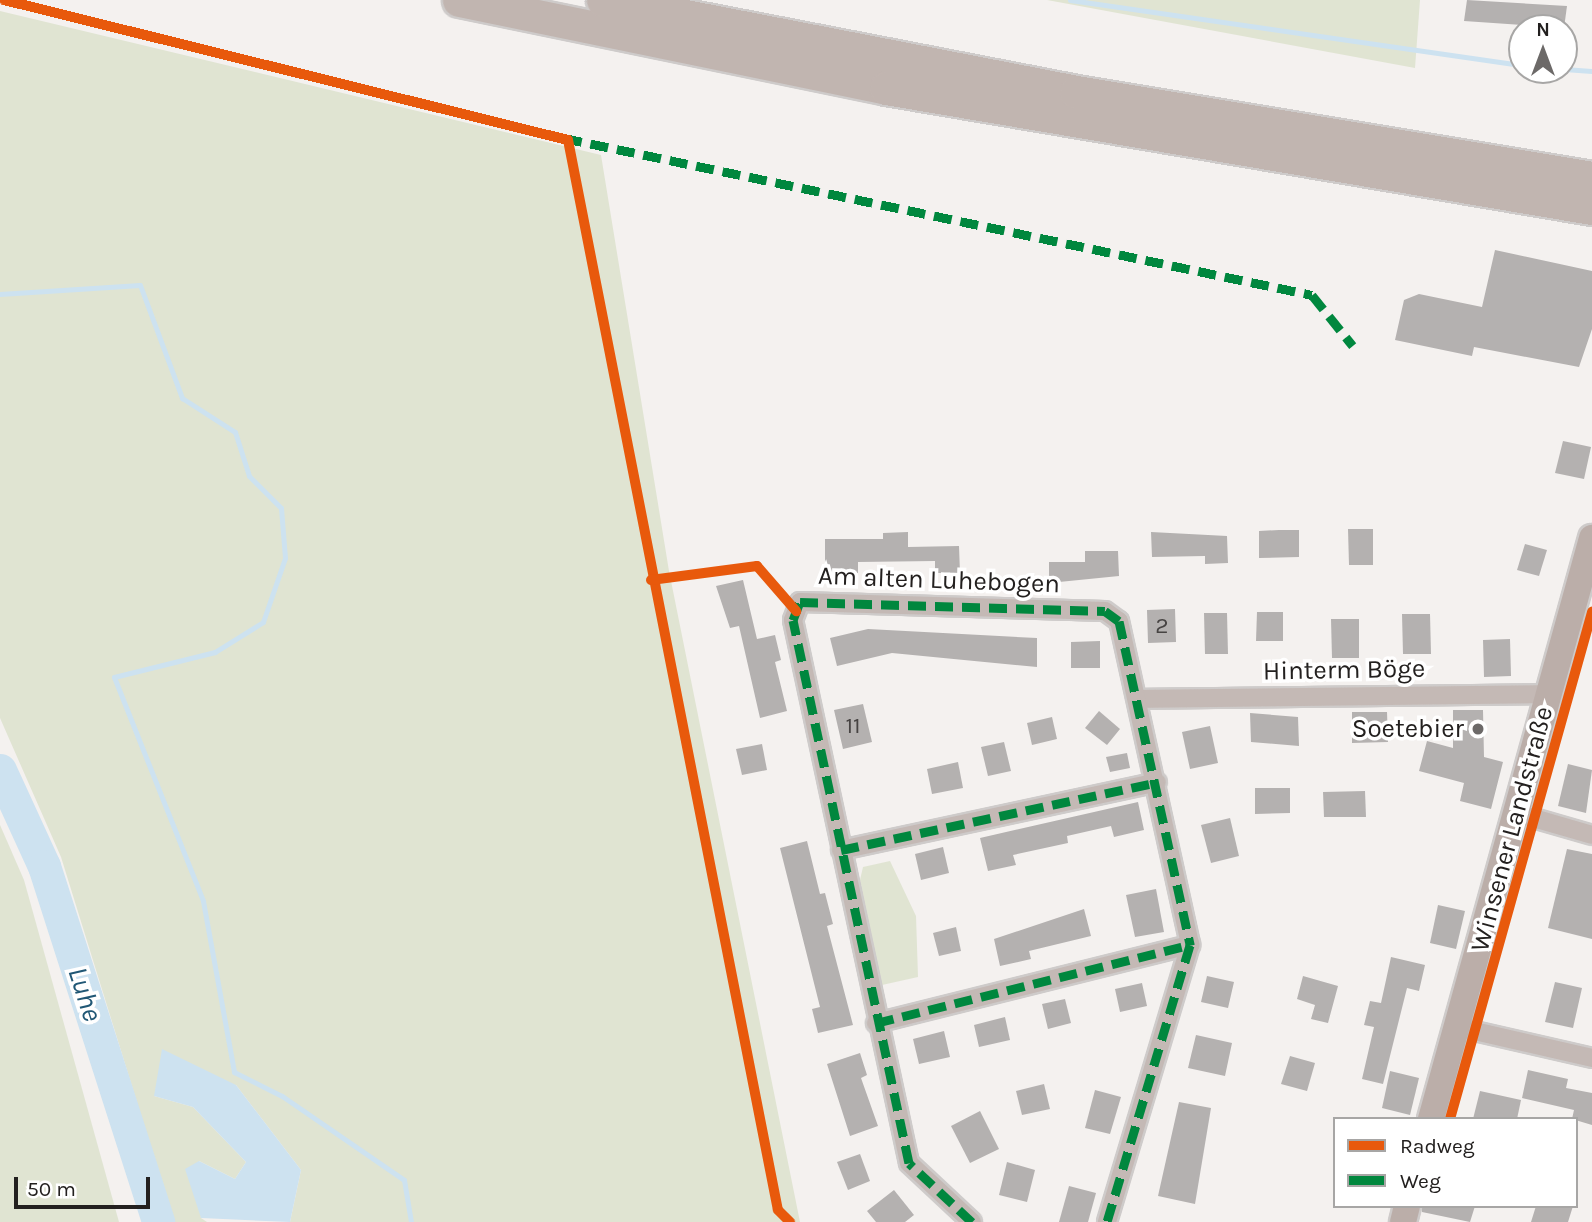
<!DOCTYPE html>
<html>
<head>
<meta charset="utf-8">
<style>
  body { margin:0 }
  #map { position:relative; width:1592px; height:1222px; overflow:hidden; background:#f4f1ef; font-family:Karla,sans-serif }
  div>[style] { position:absolute }
  .green>* { inset:0; background:#e0e4d2 }
  .water>* { inset:0; background:#cde2f0 }
  .stream>* { height:5px; margin:-2.5px; padding:0 2.5px; transform-origin:2.5px; border-radius:2.5px; background:#cde2f0 }
  .river>* { height:33px; margin:-16.5px; padding:0 16.5px; transform-origin:16.5px; border-radius:16.5px; background:#cde2f0 }
  .building>* { inset:0; background:#b4b1b0 }
  .roads { filter:drop-shadow(2px 0 #cecbca) drop-shadow(-2px 0 #cecbca) drop-shadow(0 2px #cecbca) drop-shadow(0 -2px #cecbca) }
  .minor>* { height:18px; margin:-9px; padding:0 9px; transform-origin:9px; border-radius:9px; background:#c4b9b5 }
  .secondary>* { height:26px; margin:-13px; padding:0 13px; transform-origin:13px; border-radius:13px; background:#bbaea9 }
  .motorway>* { height:33px; margin:-16.5px; padding:0 16.5px; transform-origin:16.5px; border-radius:16.5px; background:#c1b5b0 }
  .quiet>* { height:9px; margin-top:-4.5px; transform-origin:0; background:repeating-linear-gradient(90deg,#00873e 0 18px,transparent 0 27px) }
  .cycleway>* { height:10px; margin:-5px; padding:0 5px; transform-origin:5px; border-radius:5px; background:#e8590c }
  .dots>* { width:19px; height:19px; translate:-50% -50%; box-sizing:border-box; border:4px solid #fff; border-radius:50% }
  span { translate:-50% -50%; white-space:nowrap; text-align:center; line-height:1.15; -webkit-text-stroke:7px #fff; paint-order:stroke }
  .number-label { font-size:23px; color:#474443 }
  .number-label span { -webkit-text-stroke-width:0 }
  .street-label { font-size:26px; color:#23201f }
  .poi-label { font-size:26px; color:#23201f }
  .right { translate:-100% -50%; text-align:right }
  .water-label { font-size:28px; color:#205775; font-style:italic }
  .legend { position:absolute; left:1333px; top:1117px; width:245px; height:91px; box-sizing:border-box; background:#fff; border:2px solid #a7a6a5; margin:0; padding:9px 12px; list-style:none; font-size:21px; color:#23201f }
  .legend li { display:flex; align-items:center; gap:14px; height:35px }
  .legend b { width:35px; border:2px solid #a7a6a5 }
  .north { position:absolute; left:1508px; top:14px; width:70px; height:70px; box-sizing:border-box; background:#fff; border:2px solid #a7a6a5; border-radius:50%; rotate:0deg; font-size:19px; font-weight:700; line-height:28px; text-align:center; color:#23201f }
  .north::after { content:''; display:block; margin:auto; width:24px; height:32px; background:#6c6968; clip-path:polygon(50% 0,100% 100%,50% 72%,0 100%) }
  .scale { position:absolute; left:14px; top:1177px; width:136px; height:32px; box-sizing:border-box; border:4px solid #23201f; border-top:0; padding-left:9px; font-size:21px; line-height:24px; white-space:nowrap; color:#23201f; -webkit-text-stroke:5px #fff; paint-order:stroke }
</style>
</head>
<body>
<div id="map">
  <div class="green">
    <i style="clip-path:polygon(1047px 0,1420px 0,1415px 68px)"></i>
    <i style="clip-path:polygon(0 11px,601px 155px,669px 571px,800px 1222px,290px 1222px,301px 1170px,236px 1085px,154px 1096px,193px 1107px,246px 1162px,235px 1179px,199px 1161px,201px 1218px,207px 1222px,174px 1222px,61px 857px,0 718px)"></i>
    <i style="clip-path:polygon(0 825px,24px 880px,119px 1222px,0 1222px)"></i>
    <i style="clip-path:polygon(890px 861px,916px 916px,918px 977px,882px 985px,860px 880px,863px 867px)"></i>
  </div>
  <div class="water">
    <i style="clip-path:polygon(162px 1049px,236px 1085px,301px 1170px,290px 1222px,201px 1218px,185px 1169px,199px 1161px,235px 1179px,246px 1162px,193px 1107px,154px 1096px)"></i>
  </div>
  <div class="stream">
    <i style="left:1070px;top:0;width:457px;rotate:8.2deg"></i>
    <i style="left:1564px;top:69px;width:28px;rotate:4deg"></i>
    <i style="left:0;top:294px;width:140px;rotate:-3.7deg"></i>
    <i style="left:140px;top:285px;width:121px;rotate:69.6deg"></i>
    <i style="left:182px;top:398px;width:63px;rotate:32.7deg"></i>
    <i style="left:235px;top:432px;width:46px;rotate:72.3deg"></i>
    <i style="left:249px;top:476px;width:45px;rotate:45deg"></i>
    <i style="left:281px;top:508px;width:50px;rotate:85.4deg"></i>
    <i style="left:285px;top:558px;width:68px;rotate:109deg"></i>
    <i style="left:263px;top:622px;width:57px;rotate:148deg"></i>
    <i style="left:215px;top:652px;width:104px;rotate:166.1deg"></i>
    <i style="left:114px;top:677px;width:241px;rotate:68.3deg"></i>
    <i style="left:203px;top:901px;width:174px;rotate:79.7deg"></i>
    <i style="left:234px;top:1072px;width:54px;rotate:26.6deg"></i>
    <i style="left:282px;top:1096px;width:148px;rotate:34.5deg"></i>
    <i style="left:404px;top:1180px;width:43px;rotate:80.5deg"></i>
  </div>
  <div class="river">
    <i style="left:0;top:770px;width:106px;rotate:65.4deg"></i>
    <i style="left:44px;top:866px;width:374px;rotate:72.2deg"></i>
  </div>
  <div class="building">
    <i style="clip-path:polygon(1467px 0,1567px 6px,1564px 28px,1464px 21px)"></i>
    <i style="clip-path:polygon(1495px 250px,1592px 271px,1592px 329px,1579px 367px,1474px 347px,1472px 356px,1395px 340px,1404px 300px,1419px 294px,1482px 307px)"></i>
    <i style="clip-path:polygon(1563px 441px,1591px 447px,1584px 479px,1555px 473px)"></i>
    <i style="clip-path:polygon(1348px 529px,1373px 529px,1373px 565px,1349px 565px)"></i>
    <i style="clip-path:polygon(1279px 530px,1299px 530px,1299px 557px,1259px 558px,1259px 531px)"></i>
    <i style="clip-path:polygon(908px 532px,908px 547px,959px 546px,960px 573px,935px 573px,935px 561px,858px 562px,858px 573px,825px 573px,825px 539px,883px 539px,883px 533px)"></i>
    <i style="clip-path:polygon(1151px 532px,1227px 536px,1228px 563px,1205px 564px,1205px 556px,1152px 557px)"></i>
    <i style="clip-path:polygon(1525px 544px,1547px 550px,1539px 576px,1517px 570px)"></i>
    <i style="clip-path:polygon(1085px 551px,1118px 551px,1119px 576px,1049px 583px,1049px 562px,1085px 562px)"></i>
    <i style="clip-path:polygon(743px 580px,757px 639px,775px 635px,781px 660px,775px 662px,787px 711px,760px 718px,739px 626px,730px 628px,716px 586px)"></i>
    <i style="clip-path:polygon(1175px 609px,1176px 642px,1148px 643px,1147px 610px)"></i>
    <i style="clip-path:polygon(1257px 612px,1283px 612px,1283px 641px,1256px 641px)"></i>
    <i style="clip-path:polygon(1204px 613px,1227px 613px,1228px 654px,1205px 654px)"></i>
    <i style="clip-path:polygon(1402px 614px,1430px 614px,1431px 654px,1403px 654px)"></i>
    <i style="clip-path:polygon(1331px 619px,1359px 619px,1359px 658px,1332px 658px)"></i>
    <i style="clip-path:polygon(868px 629px,1037px 638px,1037px 667px,892px 653px,837px 666px,830px 638px)"></i>
    <i style="clip-path:polygon(1510px 639px,1511px 676px,1484px 677px,1483px 640px)"></i>
    <i style="clip-path:polygon(1100px 641px,1100px 668px,1071px 668px,1071px 642px)"></i>
    <i style="clip-path:polygon(863px 704px,872px 742px,843px 749px,834px 710px)"></i>
    <i style="clip-path:polygon(1453px 710px,1483px 710px,1484px 757px,1503px 762px,1491px 809px,1460px 801px,1464px 783px,1419px 771px,1427px 741px,1453px 748px)"></i>
    <i style="clip-path:polygon(1099px 711px,1120px 729px,1107px 745px,1085px 728px)"></i>
    <i style="clip-path:polygon(1352px 712px,1387px 712px,1388px 742px,1352px 743px)"></i>
    <i style="clip-path:polygon(1250px 713px,1298px 717px,1299px 746px,1251px 742px)"></i>
    <i style="clip-path:polygon(1052px 717px,1057px 739px,1032px 745px,1027px 723px)"></i>
    <i style="clip-path:polygon(1210px 726px,1218px 763px,1190px 769px,1182px 732px)"></i>
    <i style="clip-path:polygon(1004px 742px,1011px 771px,988px 776px,981px 747px)"></i>
    <i style="clip-path:polygon(762px 744px,767px 770px,742px 775px,736px 749px)"></i>
    <i style="clip-path:polygon(1127px 753px,1130px 768px,1110px 772px,1106px 757px)"></i>
    <i style="clip-path:polygon(958px 762px,963px 788px,932px 794px,927px 769px)"></i>
    <i style="clip-path:polygon(1568px 764px,1592px 770px,1586px 813px,1558px 806px)"></i>
    <i style="clip-path:polygon(1255px 788px,1290px 788px,1290px 813px,1255px 814px)"></i>
    <i style="clip-path:polygon(1365px 791px,1366px 817px,1324px 817px,1323px 792px)"></i>
    <i style="clip-path:polygon(1138px 802px,1144px 830px,1114px 837px,1111px 826px,1067px 836px,1068px 843px,1013px 855px,1016px 865px,988px 871px,980px 838px)"></i>
    <i style="clip-path:polygon(1230px 818px,1239px 856px,1211px 863px,1201px 825px)"></i>
    <i style="clip-path:polygon(807px 841px,820px 894px,825px 893px,833px 924px,827px 926px,853px 1025px,818px 1033px,812px 1009px,820px 1007px,780px 848px)"></i>
    <i style="clip-path:polygon(943px 847px,949px 873px,921px 880px,915px 854px)"></i>
    <i style="clip-path:polygon(1567px 849px,1592px 854px,1592px 939px,1548px 928px)"></i>
    <i style="clip-path:polygon(1156px 889px,1164px 932px,1135px 937px,1126px 895px)"></i>
    <i style="clip-path:polygon(1438px 905px,1465px 911px,1456px 949px,1430px 943px)"></i>
    <i style="clip-path:polygon(1084px 909px,1091px 936px,1029px 951px,1031px 959px,1000px 966px,994px 939px)"></i>
    <i style="clip-path:polygon(956px 927px,961px 951px,939px 956px,933px 933px)"></i>
    <i style="clip-path:polygon(1391px 957px,1425px 965px,1419px 991px,1407px 988px,1383px 1084px,1362px 1079px,1374px 1027px,1364px 1025px,1370px 1001px,1381px 1003px)"></i>
    <i style="clip-path:polygon(1207px 976px,1234px 982px,1228px 1008px,1201px 1002px)"></i>
    <i style="clip-path:polygon(1303px 976px,1338px 986px,1328px 1023px,1311px 1019px,1315px 1005px,1297px 999px)"></i>
    <i style="clip-path:polygon(1555px 982px,1582px 988px,1573px 1028px,1545px 1022px)"></i>
    <i style="clip-path:polygon(1142px 983px,1147px 1006px,1120px 1012px,1115px 989px)"></i>
    <i style="clip-path:polygon(1065px 999px,1071px 1023px,1048px 1029px,1042px 1004px)"></i>
    <i style="clip-path:polygon(1005px 1017px,1010px 1040px,979px 1047px,974px 1025px)"></i>
    <i style="clip-path:polygon(944px 1031px,950px 1057px,919px 1064px,913px 1039px)"></i>
    <i style="clip-path:polygon(1196px 1035px,1232px 1043px,1225px 1076px,1188px 1068px)"></i>
    <i style="clip-path:polygon(860px 1053px,867px 1075px,861px 1078px,878px 1126px,850px 1136px,827px 1064px)"></i>
    <i style="clip-path:polygon(1290px 1056px,1315px 1063px,1307px 1091px,1281px 1084px)"></i>
    <i style="clip-path:polygon(1528px 1070px,1568px 1079px,1566px 1088px,1592px 1093px,1592px 1125px,1572px 1119px,1574px 1110px,1522px 1098px)"></i>
    <i style="clip-path:polygon(1390px 1071px,1419px 1078px,1410px 1115px,1382px 1108px)"></i>
    <i style="clip-path:polygon(1044px 1084px,1050px 1109px,1022px 1115px,1016px 1091px)"></i>
    <i style="clip-path:polygon(1095px 1090px,1121px 1097px,1110px 1134px,1085px 1128px)"></i>
    <i style="clip-path:polygon(1480px 1091px,1521px 1100px,1517px 1119px,1473px 1119px)"></i>
    <i style="clip-path:polygon(1179px 1102px,1211px 1108px,1195px 1204px,1158px 1196px)"></i>
    <i style="clip-path:polygon(980px 1111px,999px 1149px,970px 1163px,951px 1126px)"></i>
    <i style="clip-path:polygon(860px 1154px,870px 1181px,848px 1190px,837px 1162px)"></i>
    <i style="clip-path:polygon(1007px 1162px,1035px 1170px,1027px 1202px,999px 1195px)"></i>
    <i style="clip-path:polygon(1069px 1186px,1096px 1193px,1088px 1222px,1059px 1222px)"></i>
    <i style="clip-path:polygon(894px 1190px,914px 1215px,905px 1222px,876px 1222px,867px 1211px)"></i>
    <i style="clip-path:polygon(1422px 1206px,1475px 1206px,1470px 1222px,1422px 1212px)"></i>
    <i style="clip-path:polygon(1536px 1206px,1573px 1206px,1568px 1222px,1531px 1222px)"></i>
  </div>
  <div class="roads">
    <div class="minor">
      <i style="left:1139px;top:699px;width:410px;rotate:-0.7deg"></i>
      <i style="left:1516px;top:813px;width:79px;rotate:16.1deg"></i>
      <i style="left:841px;top:850px;width:323px;rotate:-12.1deg"></i>
      <i style="left:876px;top:1023px;width:324px;rotate:-14deg"></i>
      <i style="left:1457px;top:1027px;width:139px;rotate:12.9deg"></i>
      <i style="left:972px;top:1222px;width:86px;rotate:-136.9deg"></i>
      <i style="left:909px;top:1163px;width:555px;rotate:-102.06deg"></i>
      <i style="left:793px;top:620px;width:19px;rotate:-69deg"></i>
      <i style="left:800px;top:602px;width:305px;rotate:1.7deg"></i>
      <i style="left:1105px;top:611px;width:17px;rotate:36deg"></i>
      <i style="left:1119px;top:621px;width:332px;rotate:77.6deg"></i>
      <i style="left:1190px;top:945px;width:289px;rotate:106.7deg"></i>
    </div>
    <div class="secondary">
      <i style="left:1431px;top:1119px;width:603px;rotate:-74.51deg"></i>
      <i style="left:1403px;top:1222px;width:16px;rotate:-76deg"></i>
    </div>
    <div class="motorway">
      <i style="left:459px;top:0;width:436px;rotate:11.6deg"></i>
      <i style="left:886px;top:88px;width:716px;rotate:9.65deg"></i>
      <i style="left:603px;top:0;width:482px;rotate:11deg"></i>
      <i style="left:1076px;top:92px;width:523px;rotate:9.46deg"></i>
    </div>
  </div>
  <div class="quiet">
    <i style="left:564px;top:138px;width:764px;rotate:11.85deg"></i>
    <i style="left:1312px;top:295px;width:65px;rotate:51.2deg"></i>
    <i style="left:841px;top:850px;width:323px;rotate:-12.1deg"></i>
    <i style="left:876px;top:1023px;width:324px;rotate:-14deg"></i>
    <i style="left:972px;top:1222px;width:86px;rotate:-136.9deg"></i>
    <i style="left:909px;top:1163px;width:555px;rotate:-102.06deg"></i>
    <i style="left:793px;top:620px;width:19px;rotate:-69deg"></i>
    <i style="left:800px;top:602px;width:305px;rotate:1.7deg"></i>
    <i style="left:1105px;top:611px;width:17px;rotate:36deg"></i>
    <i style="left:1119px;top:621px;width:332px;rotate:77.6deg"></i>
    <i style="left:1190px;top:945px;width:289px;rotate:106.7deg"></i>
  </div>
  <div class="cycleway">
    <i style="left:4px;top:0;width:581px;rotate:13.94deg"></i>
    <i style="left:568px;top:140px;width:1090px;rotate:78.9deg"></i>
    <i style="left:778px;top:1210px;width:17px;rotate:45deg"></i>
    <i style="left:651px;top:580px;width:107px;rotate:-7.5deg"></i>
    <i style="left:757px;top:566px;width:60px;rotate:49.1deg"></i>
    <i style="left:1450px;top:1119px;width:527px;rotate:-74.35deg"></i>
  </div>
  <div class="dots">
    <i style="left:1478px;top:729px;background:#6c6968"></i>
  </div>
  <div class="number-label">
    <span style="left:1162px;top:626px">2</span>
    <span style="left:853px;top:726px">11</span>
  </div>
  <div class="street-label">
    <span style="left:939px;top:580px;rotate:2deg">Am alten Luhebogen</span>
    <span style="left:1344px;top:670px;rotate:-1deg">Hinterm Böge</span>
    <span style="left:1512px;top:829px;rotate:-75deg">Winsener Landstraße</span>
  </div>
  <div class="poi-label">
    <span class="right" style="left:1464px;top:729px">Soetebier</span>
  </div>
  <div class="water-label">
    <span style="left:85px;top:994px;rotate:72deg">Luhe</span>
  </div>
  <ul class="legend">
  <li><b style="height:9px;background:#e8590c"></b>Radweg</li>
  <li><b style="height:9px;background:#00873e"></b>Weg</li>
  </ul>
  <div class="north">N</div>
  <div class="scale">50 m</div>
</div>
</body>
</html>
